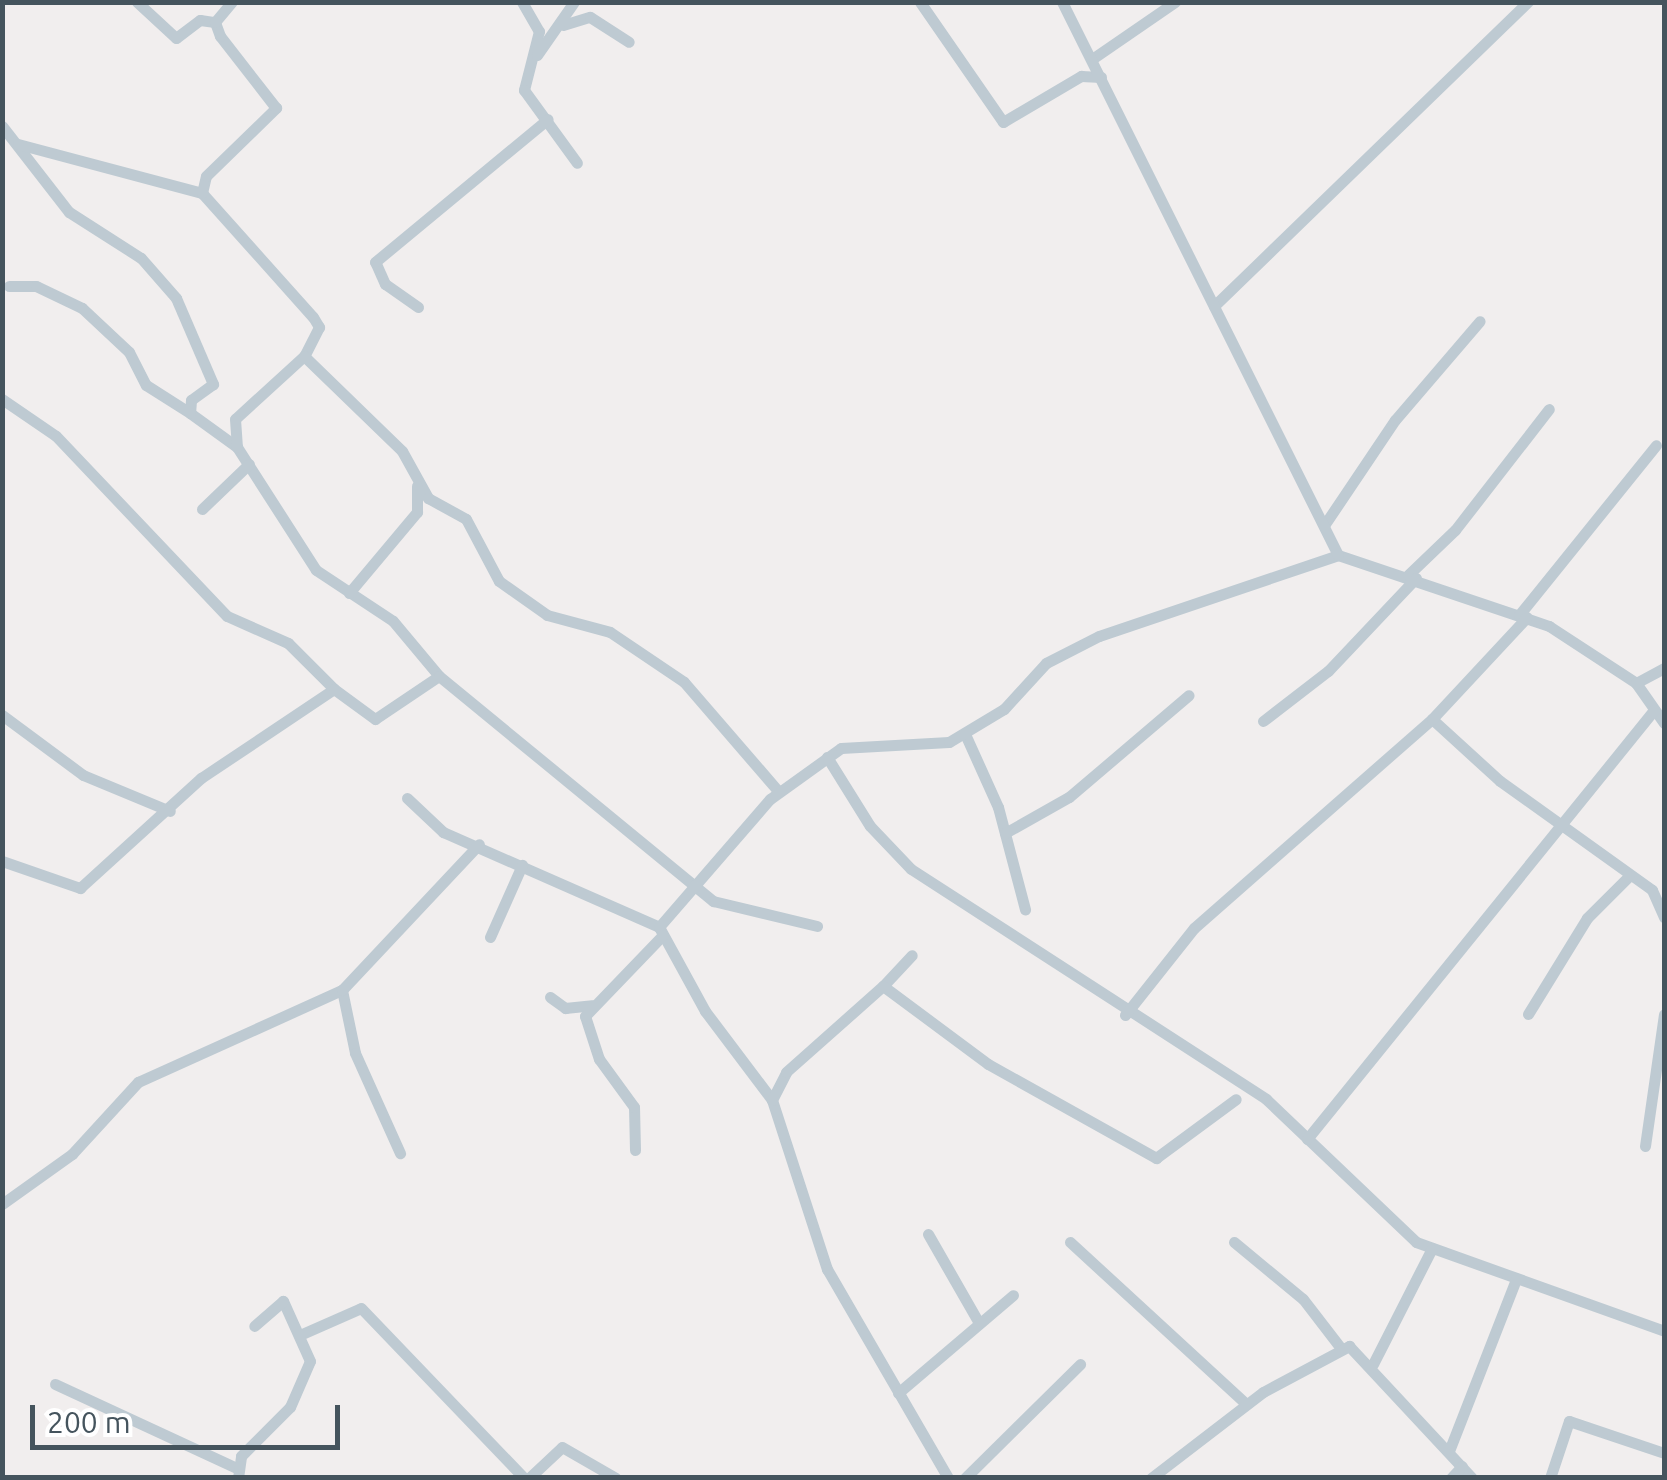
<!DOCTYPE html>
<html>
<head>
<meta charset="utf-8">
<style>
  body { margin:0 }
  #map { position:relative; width:1667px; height:1480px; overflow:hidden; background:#f1eeee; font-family:Ubuntu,sans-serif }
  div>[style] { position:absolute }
  .minor>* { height:11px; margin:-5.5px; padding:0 5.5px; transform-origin:5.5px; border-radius:5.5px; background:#becad2 }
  span { translate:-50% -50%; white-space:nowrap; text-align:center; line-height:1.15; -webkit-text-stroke:8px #fff; paint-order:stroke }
  .frame { position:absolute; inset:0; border:5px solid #45545d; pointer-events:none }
  .scale { position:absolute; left:30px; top:1405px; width:310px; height:45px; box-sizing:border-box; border:5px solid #45545d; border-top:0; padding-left:12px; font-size:30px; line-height:35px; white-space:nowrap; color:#45545d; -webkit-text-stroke:8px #fff; paint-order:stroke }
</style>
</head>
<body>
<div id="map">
  <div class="minor">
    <i style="left:137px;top:2px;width:53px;rotate:42.7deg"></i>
    <i style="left:176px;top:38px;width:30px;rotate:-37deg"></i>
    <i style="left:200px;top:20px;width:15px;rotate:8deg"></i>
    <i style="left:522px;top:2px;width:34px;rotate:60deg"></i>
    <i style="left:539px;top:31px;width:61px;rotate:104.3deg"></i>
    <i style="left:524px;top:90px;width:90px;rotate:54deg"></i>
    <i style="left:920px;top:2px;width:146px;rotate:55.3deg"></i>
    <i style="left:1003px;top:122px;width:91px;rotate:-30.5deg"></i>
    <i style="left:1081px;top:76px;width:20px;rotate:3deg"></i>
    <i style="left:563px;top:25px;width:28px;rotate:-17deg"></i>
    <i style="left:590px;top:17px;width:46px;rotate:32.7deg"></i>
    <i style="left:537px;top:55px;width:65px;rotate:-55.1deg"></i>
    <i style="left:1092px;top:59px;width:101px;rotate:-34.5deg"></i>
    <i style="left:2px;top:126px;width:109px;rotate:52.1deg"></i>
    <i style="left:69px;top:212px;width:85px;rotate:32.6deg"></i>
    <i style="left:141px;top:258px;width:53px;rotate:48.8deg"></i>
    <i style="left:176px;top:298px;width:94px;rotate:66.7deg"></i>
    <i style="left:213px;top:384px;width:27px;rotate:144deg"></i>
    <i style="left:191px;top:400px;width:13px;rotate:94deg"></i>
    <i style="left:190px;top:413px;width:58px;rotate:35.9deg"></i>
    <i style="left:237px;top:447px;width:146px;rotate:57.3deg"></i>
    <i style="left:316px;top:570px;width:92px;rotate:33.5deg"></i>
    <i style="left:393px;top:621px;width:72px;rotate:50.1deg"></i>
    <i style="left:18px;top:144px;width:190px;rotate:14.9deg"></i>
    <i style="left:202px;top:193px;width:166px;rotate:48.2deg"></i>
    <i style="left:313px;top:317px;width:12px;rotate:59deg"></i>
    <i style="left:319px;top:327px;width:33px;rotate:117deg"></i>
    <i style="left:304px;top:356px;width:93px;rotate:137.6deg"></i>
    <i style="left:235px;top:419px;width:28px;rotate:86deg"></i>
    <i style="left:202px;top:193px;width:17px;rotate:-77deg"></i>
    <i style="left:206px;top:176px;width:98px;rotate:-44.2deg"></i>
    <i style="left:276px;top:108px;width:91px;rotate:-127.9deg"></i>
    <i style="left:220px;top:36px;width:15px;rotate:-110deg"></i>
    <i style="left:215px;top:22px;width:26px;rotate:-50deg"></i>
    <i style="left:9px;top:286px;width:27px"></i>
    <i style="left:36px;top:286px;width:51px;rotate:25.6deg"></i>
    <i style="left:82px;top:308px;width:64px;rotate:43.1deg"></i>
    <i style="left:129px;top:352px;width:37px;rotate:63deg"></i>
    <i style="left:146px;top:385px;width:52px;rotate:32.5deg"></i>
    <i style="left:1214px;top:306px;width:437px;rotate:-44.1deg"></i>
    <i style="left:418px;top:307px;width:40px;rotate:-145.1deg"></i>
    <i style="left:385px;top:284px;width:24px;rotate:-114deg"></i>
    <i style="left:375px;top:262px;width:224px;rotate:-39.6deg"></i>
    <i style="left:304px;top:356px;width:136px;rotate:44.1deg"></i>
    <i style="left:402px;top:451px;width:54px;rotate:61deg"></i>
    <i style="left:428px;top:498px;width:43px;rotate:28.9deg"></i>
    <i style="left:466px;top:519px;width:70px;rotate:62deg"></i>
    <i style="left:499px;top:581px;width:59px;rotate:35.3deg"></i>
    <i style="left:547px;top:615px;width:65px;rotate:15.1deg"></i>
    <i style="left:610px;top:632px;width:89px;rotate:34deg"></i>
    <i style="left:684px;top:682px;width:145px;rotate:49.2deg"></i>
    <i style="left:2px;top:399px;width:65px;rotate:34.4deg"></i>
    <i style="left:56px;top:436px;width:248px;rotate:46.5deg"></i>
    <i style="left:227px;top:616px;width:67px;rotate:23.9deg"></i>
    <i style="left:288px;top:643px;width:65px;rotate:45deg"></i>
    <i style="left:202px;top:509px;width:65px;rotate:-43.8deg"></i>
    <i style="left:1325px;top:524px;width:125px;rotate:-56.1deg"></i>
    <i style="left:1395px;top:420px;width:130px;rotate:-49.4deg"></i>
    <i style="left:1338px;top:555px;width:223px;rotate:18.6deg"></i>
    <i style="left:1549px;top:626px;width:104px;rotate:33.2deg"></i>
    <i style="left:1636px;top:683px;width:49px;rotate:55deg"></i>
    <i style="left:1408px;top:575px;width:65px;rotate:-43.8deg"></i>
    <i style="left:1455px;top:530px;width:153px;rotate:-52.2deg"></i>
    <i style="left:349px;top:593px;width:106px;rotate:-50deg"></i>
    <i style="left:417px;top:512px;width:26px;rotate:-90deg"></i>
    <i style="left:1519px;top:615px;width:218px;rotate:-51.1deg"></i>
    <i style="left:1636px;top:683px;width:32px;rotate:-28deg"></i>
    <i style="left:2px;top:715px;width:101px;rotate:36.5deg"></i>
    <i style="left:83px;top:775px;width:94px;rotate:22.5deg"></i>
    <i style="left:1432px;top:719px;width:92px;rotate:42.4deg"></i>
    <i style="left:1500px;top:781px;width:187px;rotate:35.6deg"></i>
    <i style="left:1652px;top:890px;width:30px;rotate:66deg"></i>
    <i style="left:1263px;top:721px;width:82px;rotate:-37.6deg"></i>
    <i style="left:1328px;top:671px;width:128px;rotate:-46.6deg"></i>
    <i style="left:965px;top:734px;width:80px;rotate:65.7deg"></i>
    <i style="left:998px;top:807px;width:106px;rotate:75.2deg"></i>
    <i style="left:827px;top:757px;width:81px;rotate:58.1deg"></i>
    <i style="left:870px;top:826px;width:59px;rotate:46.4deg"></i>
    <i style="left:911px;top:869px;width:423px;rotate:32.9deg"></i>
    <i style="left:1266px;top:1099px;width:207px;rotate:43.6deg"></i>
    <i style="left:1416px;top:1242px;width:263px;rotate:19.7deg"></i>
    <i style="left:407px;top:798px;width:50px;rotate:43.4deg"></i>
    <i style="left:443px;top:832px;width:236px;rotate:23.7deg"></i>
    <i style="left:659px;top:927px;width:96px;rotate:61.3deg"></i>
    <i style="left:705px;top:1011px;width:111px;rotate:53deg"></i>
    <i style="left:772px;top:1100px;width:178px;rotate:72deg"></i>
    <i style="left:827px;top:1269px;width:241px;rotate:59.9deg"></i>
    <i style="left:1005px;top:833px;width:73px;rotate:-29.4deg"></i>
    <i style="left:1069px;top:797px;width:157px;rotate:-40.4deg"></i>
    <i style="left:2px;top:861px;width:83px;rotate:19.1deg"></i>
    <i style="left:80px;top:888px;width:164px;rotate:-42.3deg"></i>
    <i style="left:201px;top:778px;width:160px;rotate:-33.8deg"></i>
    <i style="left:334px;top:689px;width:51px;rotate:36.2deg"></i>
    <i style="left:375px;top:719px;width:77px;rotate:-33.9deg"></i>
    <i style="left:439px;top:676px;width:355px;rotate:39.4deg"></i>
    <i style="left:713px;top:901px;width:107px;rotate:13.5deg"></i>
    <i style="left:659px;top:927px;width:169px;rotate:-49.1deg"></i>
    <i style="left:770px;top:799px;width:87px;rotate:-35.7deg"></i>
    <i style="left:841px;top:748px;width:108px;rotate:-3.2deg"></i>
    <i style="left:949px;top:742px;width:64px;rotate:-31deg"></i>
    <i style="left:1004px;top:709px;width:62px;rotate:-47.6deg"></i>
    <i style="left:1046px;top:663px;width:59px;rotate:-27deg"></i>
    <i style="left:1099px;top:636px;width:252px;rotate:-18.7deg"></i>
    <i style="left:1338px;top:555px;width:618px;rotate:-116.52deg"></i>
    <i style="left:490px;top:937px;width:79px;rotate:-66deg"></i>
    <i style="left:883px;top:986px;width:42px;rotate:-46.9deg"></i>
    <i style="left:342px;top:990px;width:64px;rotate:78.3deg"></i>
    <i style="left:355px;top:1053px;width:110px;rotate:65.8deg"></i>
    <i style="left:550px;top:997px;width:19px;rotate:36deg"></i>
    <i style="left:565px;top:1008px;width:27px;rotate:-6deg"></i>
    <i style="left:1528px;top:1014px;width:113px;rotate:-58.4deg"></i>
    <i style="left:1587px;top:918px;width:59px;rotate:-45deg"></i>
    <i style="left:1125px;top:1015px;width:111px;rotate:-51.6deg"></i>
    <i style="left:1194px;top:928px;width:317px;rotate:-41.3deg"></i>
    <i style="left:1432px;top:719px;width:139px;rotate:-47deg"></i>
    <i style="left:772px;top:1100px;width:31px;rotate:-63deg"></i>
    <i style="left:786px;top:1072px;width:130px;rotate:-41.6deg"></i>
    <i style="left:883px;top:986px;width:131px;rotate:36.6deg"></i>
    <i style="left:988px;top:1064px;width:193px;rotate:29.2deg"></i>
    <i style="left:1156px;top:1158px;width:99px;rotate:-36.4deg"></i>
    <i style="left:1307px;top:1139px;width:552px;rotate:-51.03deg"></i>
    <i style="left:1645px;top:1146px;width:133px;rotate:-81.8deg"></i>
    <i style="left:635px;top:1150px;width:43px;rotate:-91.3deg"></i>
    <i style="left:634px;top:1107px;width:59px;rotate:-126.1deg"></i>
    <i style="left:599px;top:1059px;width:45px;rotate:-108deg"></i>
    <i style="left:585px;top:1016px;width:112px;rotate:-46.1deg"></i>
    <i style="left:2px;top:1204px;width:86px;rotate:-35.5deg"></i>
    <i style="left:72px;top:1154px;width:98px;rotate:-47.5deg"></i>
    <i style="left:138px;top:1082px;width:224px;rotate:-24.3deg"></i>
    <i style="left:342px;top:990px;width:200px;rotate:-46.8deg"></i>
    <i style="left:928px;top:1234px;width:103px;rotate:60.2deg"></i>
    <i style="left:1070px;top:1242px;width:239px;rotate:42.6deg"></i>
    <i style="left:1234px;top:1242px;width:89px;rotate:39.6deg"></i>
    <i style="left:1303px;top:1299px;width:61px;rotate:52.4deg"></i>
    <i style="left:302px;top:1334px;width:64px;rotate:-23.8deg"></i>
    <i style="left:361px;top:1308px;width:236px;rotate:46.2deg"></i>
    <i style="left:1373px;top:1364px;width:128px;rotate:-63deg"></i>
    <i style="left:55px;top:1384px;width:200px;rotate:24.8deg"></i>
    <i style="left:898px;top:1393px;width:151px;rotate:-40.4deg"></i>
    <i style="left:1449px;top:1451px;width:185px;rotate:-68.7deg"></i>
    <i style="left:238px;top:1478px;width:22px;rotate:-82deg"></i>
    <i style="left:241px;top:1456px;width:69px;rotate:-45deg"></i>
    <i style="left:290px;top:1407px;width:50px;rotate:-66.5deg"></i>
    <i style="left:310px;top:1361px;width:66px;rotate:-114.2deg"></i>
    <i style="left:283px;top:1301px;width:38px;rotate:139deg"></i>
    <i style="left:529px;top:1478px;width:45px;rotate:-43.2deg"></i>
    <i style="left:562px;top:1447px;width:62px;rotate:29.9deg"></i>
    <i style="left:965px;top:1478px;width:162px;rotate:-44.7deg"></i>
    <i style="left:1151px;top:1478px;width:141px;rotate:-37.5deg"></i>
    <i style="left:1263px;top:1392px;width:98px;rotate:-28.1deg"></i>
    <i style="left:1349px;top:1346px;width:180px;rotate:47deg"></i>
    <i style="left:1451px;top:1478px;width:16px;rotate:-47deg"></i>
    <i style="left:1550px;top:1478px;width:60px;rotate:-71.6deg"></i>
    <i style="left:1569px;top:1421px;width:100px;rotate:18.6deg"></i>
  </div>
  <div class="frame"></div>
  <div class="scale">200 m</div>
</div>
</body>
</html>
